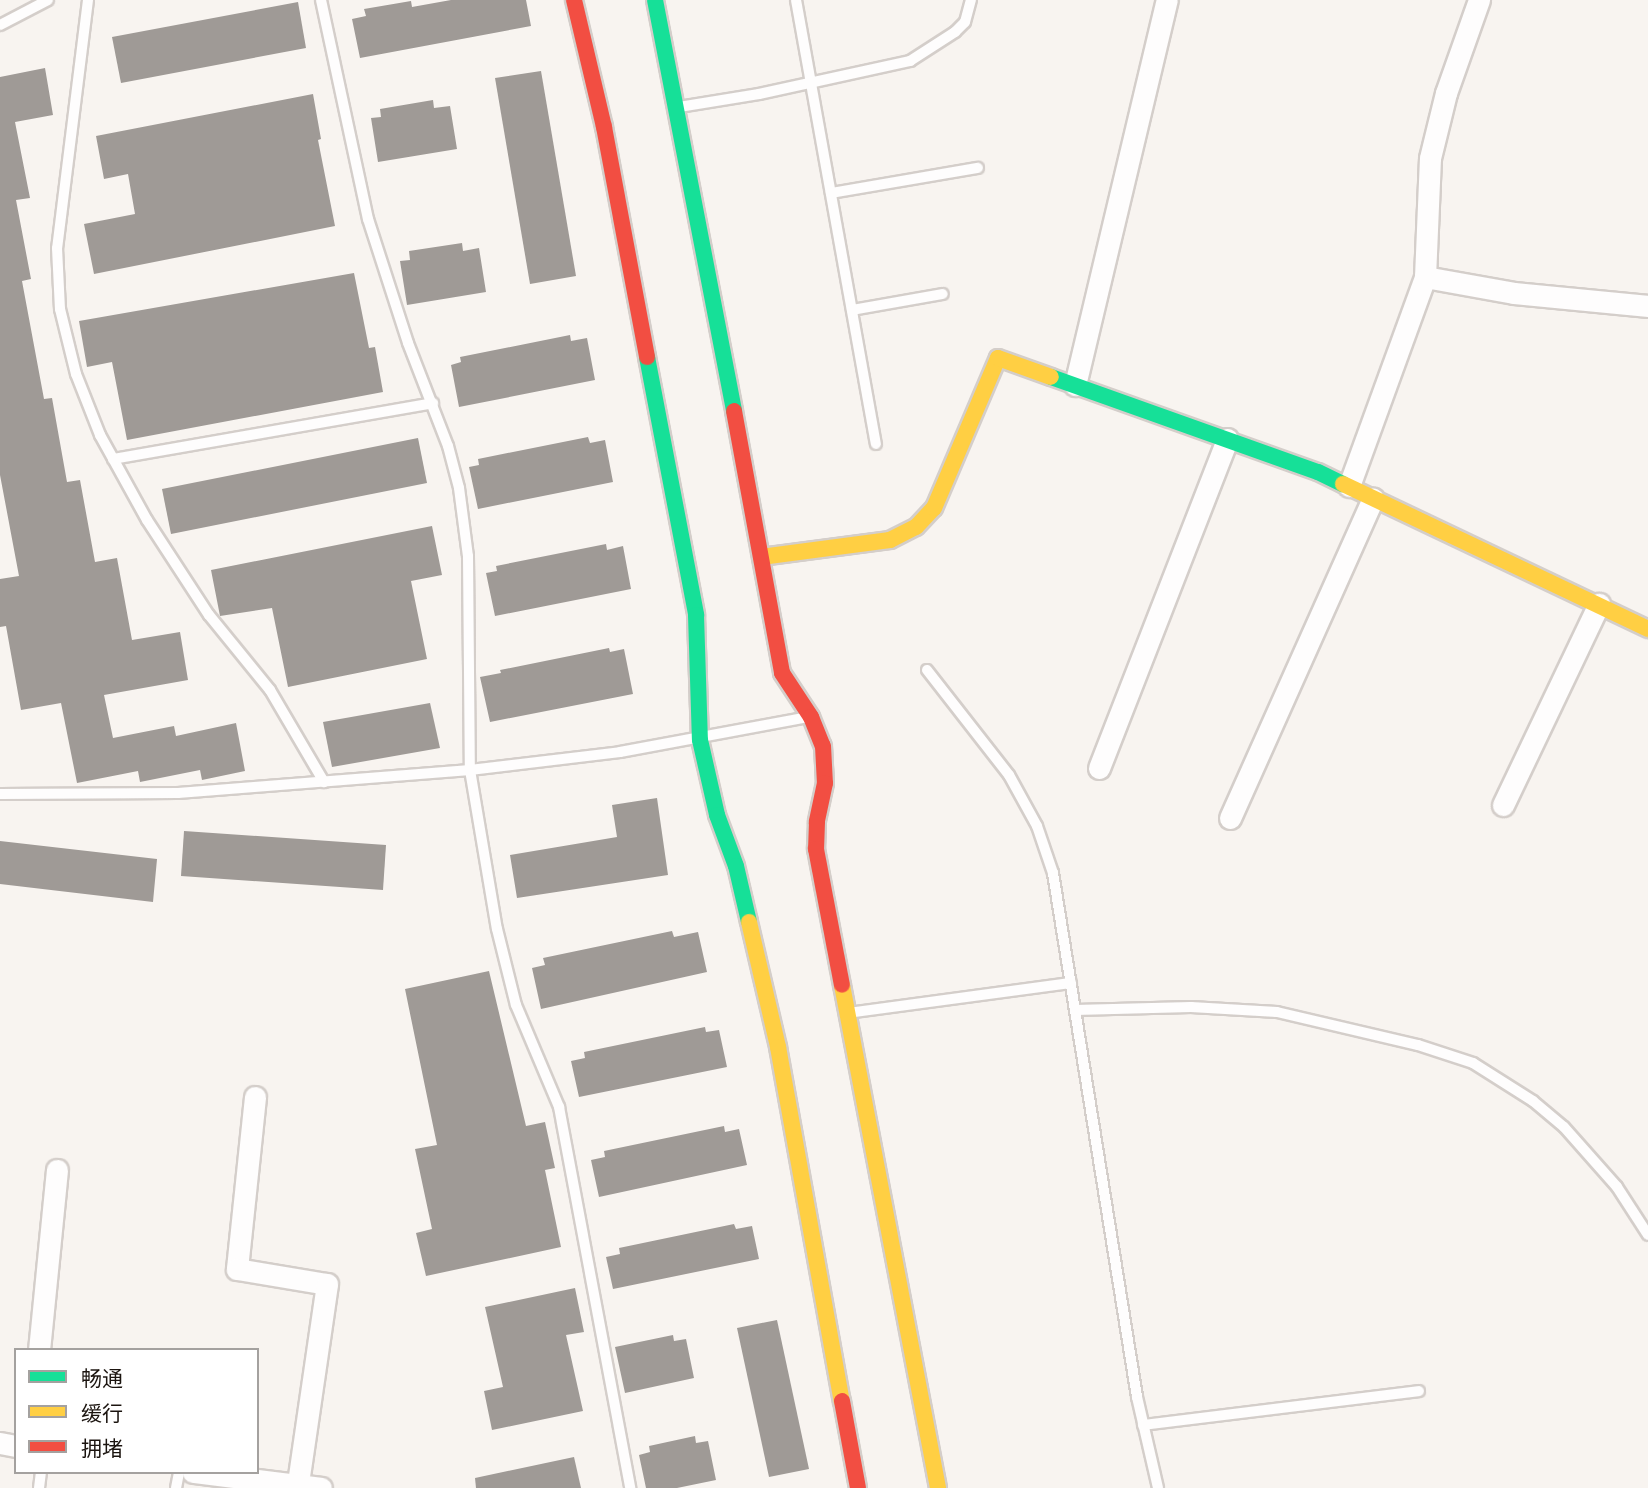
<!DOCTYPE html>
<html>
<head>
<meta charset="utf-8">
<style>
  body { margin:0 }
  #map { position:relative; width:1648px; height:1488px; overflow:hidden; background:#f8f4f0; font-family:"Space Grotesk","Noto Sans SC",sans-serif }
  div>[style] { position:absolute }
  .building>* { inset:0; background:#9f9a96 }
  .roads { filter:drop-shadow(2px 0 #d4ceca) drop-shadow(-2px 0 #d4ceca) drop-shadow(0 2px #d4ceca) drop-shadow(0 -2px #d4ceca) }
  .lane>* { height:10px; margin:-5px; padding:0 5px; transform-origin:5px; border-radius:5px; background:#fefdfd }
  .street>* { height:21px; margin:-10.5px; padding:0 10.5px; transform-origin:10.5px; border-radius:10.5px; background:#fefdfd }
  .fast>* { height:16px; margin:-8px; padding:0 8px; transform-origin:8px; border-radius:8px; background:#16e098 }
  .slow>* { height:16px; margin:-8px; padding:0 8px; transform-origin:8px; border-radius:8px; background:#ffcf43 }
  .jam>* { height:16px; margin:-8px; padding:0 8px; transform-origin:8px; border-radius:8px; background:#f24e42 }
  span { translate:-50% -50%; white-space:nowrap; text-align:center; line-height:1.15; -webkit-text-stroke:7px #fff; paint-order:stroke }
  .legend { position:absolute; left:14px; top:1348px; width:245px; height:126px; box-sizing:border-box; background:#fff; border:2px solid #a4a19f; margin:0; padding:9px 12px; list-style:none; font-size:21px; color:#1b140f }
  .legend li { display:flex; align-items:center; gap:14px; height:35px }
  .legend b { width:35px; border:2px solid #a4a19f }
</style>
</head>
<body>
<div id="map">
  <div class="building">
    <i style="clip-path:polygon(451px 0,526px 0,531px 26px,360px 58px,352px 19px,366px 16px,364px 9px,411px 1px,412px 7px)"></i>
    <i style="clip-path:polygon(298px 2px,306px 48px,121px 83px,112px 37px)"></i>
    <i style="clip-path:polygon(45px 68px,53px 115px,15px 122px,30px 198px,16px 200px,31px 279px,22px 281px,44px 399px,52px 398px,67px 482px,80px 480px,95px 562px,117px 558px,132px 640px,180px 632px,188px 680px,104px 695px,113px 738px,174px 726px,176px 736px,236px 723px,245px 771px,202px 780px,200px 770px,140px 782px,138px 771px,77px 783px,61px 703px,21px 710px,6px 626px,0 627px,0 579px,19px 576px,0 475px,0 77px)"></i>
    <i style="clip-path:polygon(541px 71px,576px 276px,530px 284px,495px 78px)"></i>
    <i style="clip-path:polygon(313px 94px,321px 139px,318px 140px,335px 226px,94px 274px,84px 224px,135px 214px,128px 174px,104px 179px,96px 136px)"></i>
    <i style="clip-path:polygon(433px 100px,434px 108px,450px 106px,457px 149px,378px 162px,371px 118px,381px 117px,380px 109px)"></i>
    <i style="clip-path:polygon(462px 243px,463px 251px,479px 248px,486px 292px,407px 305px,400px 261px,410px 260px,409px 251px)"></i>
    <i style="clip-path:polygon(354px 273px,369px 348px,375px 347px,383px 392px,127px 440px,112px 362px,87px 367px,79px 321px)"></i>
    <i style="clip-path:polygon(570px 335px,571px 341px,587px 338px,595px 380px,459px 407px,451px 365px,461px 362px,460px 357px)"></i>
    <i style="clip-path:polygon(588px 437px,590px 443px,605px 440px,613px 482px,478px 509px,469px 467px,479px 465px,478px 459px)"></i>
    <i style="clip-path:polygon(418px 438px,427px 483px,171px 534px,162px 489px)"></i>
    <i style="clip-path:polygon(432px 526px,442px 575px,411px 581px,427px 659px,288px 687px,272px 608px,220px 616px,211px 570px)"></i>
    <i style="clip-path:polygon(606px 544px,607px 550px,623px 546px,631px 589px,495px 616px,486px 573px,497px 571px,496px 566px)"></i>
    <i style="clip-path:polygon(609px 648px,610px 652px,624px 649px,633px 694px,490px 722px,480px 677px,501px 673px,500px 670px)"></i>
    <i style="clip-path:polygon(430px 703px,440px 748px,332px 767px,323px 722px)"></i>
    <i style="clip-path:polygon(657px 798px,668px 875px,517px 898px,510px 855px,617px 837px,612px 805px)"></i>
    <i style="clip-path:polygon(184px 831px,386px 845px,383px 890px,181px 876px)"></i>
    <i style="clip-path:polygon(0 841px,157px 859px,153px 902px,0 884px)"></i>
    <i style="clip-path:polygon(672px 931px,674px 937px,698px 932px,707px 972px,541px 1009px,532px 968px,545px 965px,543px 958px)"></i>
    <i style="clip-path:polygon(489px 971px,526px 1126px,545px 1122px,555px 1168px,545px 1170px,561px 1247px,426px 1276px,416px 1233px,432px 1229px,415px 1149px,437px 1145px,405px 989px)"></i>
    <i style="clip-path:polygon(705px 1027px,706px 1032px,719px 1030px,727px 1067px,579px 1097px,571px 1061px,585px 1058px,584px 1052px)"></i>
    <i style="clip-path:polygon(724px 1126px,725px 1132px,739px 1129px,747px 1165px,599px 1197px,591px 1160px,605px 1157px,604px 1151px)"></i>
    <i style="clip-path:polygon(734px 1224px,736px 1229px,752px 1226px,759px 1259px,613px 1289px,606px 1257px,620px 1254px,619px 1248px)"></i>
    <i style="clip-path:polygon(575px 1288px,584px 1332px,566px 1335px,583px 1411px,492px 1430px,484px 1391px,503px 1387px,485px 1307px)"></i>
    <i style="clip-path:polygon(777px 1320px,809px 1469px,769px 1477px,737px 1328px)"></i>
    <i style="clip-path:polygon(673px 1335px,674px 1341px,686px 1339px,694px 1378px,625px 1393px,615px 1347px)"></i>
    <i style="clip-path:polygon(695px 1436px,696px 1443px,708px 1441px,716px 1480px,677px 1488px,646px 1488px,639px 1455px,650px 1452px,649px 1446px)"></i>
    <i style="clip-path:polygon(574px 1457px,581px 1488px,476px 1488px,475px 1478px)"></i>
  </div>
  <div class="roads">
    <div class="lane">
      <i style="left:88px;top:0;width:250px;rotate:97.1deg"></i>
      <i style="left:57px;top:248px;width:61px;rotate:87.2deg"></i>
      <i style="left:60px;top:309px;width:67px;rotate:76.2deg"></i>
      <i style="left:76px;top:374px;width:66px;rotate:68.5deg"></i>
      <i style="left:100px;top:435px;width:97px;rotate:61.1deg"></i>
      <i style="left:147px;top:520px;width:113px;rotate:56.9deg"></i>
      <i style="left:209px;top:615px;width:97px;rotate:50.9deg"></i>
      <i style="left:270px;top:690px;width:107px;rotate:59.6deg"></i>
      <i style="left:321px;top:0;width:224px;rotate:77.9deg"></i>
      <i style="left:368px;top:219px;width:130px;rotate:72.1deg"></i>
      <i style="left:408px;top:343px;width:110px;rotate:68.8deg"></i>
      <i style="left:448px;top:446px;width:43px;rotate:75.3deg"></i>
      <i style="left:459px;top:488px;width:69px;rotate:82.5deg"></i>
      <i style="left:468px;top:556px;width:214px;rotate:89.5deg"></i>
      <i style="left:470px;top:770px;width:161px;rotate:80.4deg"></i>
      <i style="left:497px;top:929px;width:78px;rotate:76deg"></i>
      <i style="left:516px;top:1005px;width:111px;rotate:67.1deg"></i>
      <i style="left:559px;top:1107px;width:388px;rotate:79.4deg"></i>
      <i style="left:796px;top:0;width:451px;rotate:79.8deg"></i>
      <i style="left:0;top:25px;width:54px;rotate:-27.5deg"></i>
      <i style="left:679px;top:107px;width:81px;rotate:-9.2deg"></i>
      <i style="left:759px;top:94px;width:155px;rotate:-12.3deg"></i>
      <i style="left:910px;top:61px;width:54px;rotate:-32.8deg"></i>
      <i style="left:955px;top:32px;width:14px;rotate:-45deg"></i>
      <i style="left:965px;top:22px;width:23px;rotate:-75deg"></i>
      <i style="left:831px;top:193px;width:149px;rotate:-9.7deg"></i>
      <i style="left:852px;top:310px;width:92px;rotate:-10deg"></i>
      <i style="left:113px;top:459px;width:325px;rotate:-9.9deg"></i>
      <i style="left:927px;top:670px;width:133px;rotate:52deg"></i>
      <i style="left:1009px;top:775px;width:58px;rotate:61.2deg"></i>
      <i style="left:1037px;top:826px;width:50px;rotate:71.2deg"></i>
      <i style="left:1053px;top:873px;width:531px;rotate:80.89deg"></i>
      <i style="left:1137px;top:1397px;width:93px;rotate:77deg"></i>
      <i style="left:0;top:794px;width:178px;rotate:-0.3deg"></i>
      <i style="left:178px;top:793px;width:293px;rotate:-4.5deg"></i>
      <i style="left:470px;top:770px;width:151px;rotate:-6.8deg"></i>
      <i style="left:620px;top:752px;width:191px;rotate:-10.5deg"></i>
      <i style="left:1075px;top:1010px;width:116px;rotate:-1.5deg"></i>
      <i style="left:1191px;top:1007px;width:86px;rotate:3.3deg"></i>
      <i style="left:1277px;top:1012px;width:145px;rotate:13.2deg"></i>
      <i style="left:1418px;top:1045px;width:58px;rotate:18.1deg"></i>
      <i style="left:1473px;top:1063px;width:71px;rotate:32.3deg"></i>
      <i style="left:1533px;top:1101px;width:40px;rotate:40deg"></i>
      <i style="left:1564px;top:1127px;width:80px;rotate:48.5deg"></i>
      <i style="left:1617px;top:1187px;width:57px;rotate:57.1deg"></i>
      <i style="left:848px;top:1013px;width:225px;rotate:-7.7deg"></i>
      <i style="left:1143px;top:1425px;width:278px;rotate:-7deg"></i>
      <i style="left:39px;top:1488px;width:16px;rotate:-83deg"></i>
      <i style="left:176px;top:1488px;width:16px;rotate:-79deg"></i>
    </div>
    <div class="street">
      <i style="left:1425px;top:277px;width:119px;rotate:-87.6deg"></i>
      <i style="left:1430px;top:158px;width:67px;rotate:-76.2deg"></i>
      <i style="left:1446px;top:93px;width:99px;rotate:-70.5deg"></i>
      <i style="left:1075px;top:385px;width:396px;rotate:-76.6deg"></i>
      <i style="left:1349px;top:486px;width:222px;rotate:-70deg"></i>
      <i style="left:1425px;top:277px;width:90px;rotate:10.2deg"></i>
      <i style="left:1514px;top:293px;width:135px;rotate:5.5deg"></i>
      <i style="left:1099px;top:768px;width:353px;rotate:-68.7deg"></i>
      <i style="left:1503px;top:805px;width:223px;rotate:-64.5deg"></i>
      <i style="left:1230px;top:818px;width:350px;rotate:-65.9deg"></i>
      <i style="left:255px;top:1097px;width:173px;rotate:96deg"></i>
      <i style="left:237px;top:1269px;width:91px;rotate:9.5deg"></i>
      <i style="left:327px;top:1284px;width:202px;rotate:98.3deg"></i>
      <i style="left:39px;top:1350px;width:181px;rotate:-84.3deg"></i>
      <i style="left:0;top:1443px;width:16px;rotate:11deg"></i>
      <i style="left:193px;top:1472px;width:129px;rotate:7.1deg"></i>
    </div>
    <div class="fast">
      <i style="left:655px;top:0;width:419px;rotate:79.1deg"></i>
      <i style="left:647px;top:357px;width:263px;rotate:79.2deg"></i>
      <i style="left:696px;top:615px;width:125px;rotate:88.2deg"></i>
      <i style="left:700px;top:740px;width:77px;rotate:77.2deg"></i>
      <i style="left:717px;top:815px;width:54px;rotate:69.6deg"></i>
      <i style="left:736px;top:866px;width:57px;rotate:76.9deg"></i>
      <i style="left:1051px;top:377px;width:283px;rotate:19.6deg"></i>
      <i style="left:1318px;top:472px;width:28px;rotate:26deg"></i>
    </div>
    <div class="slow">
      <i style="left:1343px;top:484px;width:338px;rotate:25.4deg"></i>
      <i style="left:761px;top:557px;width:130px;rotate:-7.5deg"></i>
      <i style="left:890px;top:540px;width:29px;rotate:-27deg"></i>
      <i style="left:916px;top:527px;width:26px;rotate:-47deg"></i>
      <i style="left:934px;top:508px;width:163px;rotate:-66.9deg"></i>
      <i style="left:998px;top:358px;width:56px;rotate:19.7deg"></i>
      <i style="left:749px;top:922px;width:128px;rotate:76.9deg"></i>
      <i style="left:778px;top:1047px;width:360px;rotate:79.8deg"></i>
      <i style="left:842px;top:985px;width:512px;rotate:79.19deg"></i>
    </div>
    <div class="jam">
      <i style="left:574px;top:0;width:130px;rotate:76.7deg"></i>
      <i style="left:604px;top:127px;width:234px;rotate:79.4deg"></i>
      <i style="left:734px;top:411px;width:266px;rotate:79.6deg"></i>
      <i style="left:782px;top:673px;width:53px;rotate:56.6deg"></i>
      <i style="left:811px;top:717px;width:31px;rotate:68deg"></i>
      <i style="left:823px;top:746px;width:37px;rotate:87deg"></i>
      <i style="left:825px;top:783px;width:40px;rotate:102deg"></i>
      <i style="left:817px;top:822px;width:27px;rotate:92deg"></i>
      <i style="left:816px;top:849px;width:138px;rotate:79.2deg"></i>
      <i style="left:842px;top:1401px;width:88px;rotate:79.6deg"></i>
    </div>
  </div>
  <ul class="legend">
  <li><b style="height:9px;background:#16e098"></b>畅通</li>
  <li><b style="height:9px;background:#ffcf43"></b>缓行</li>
  <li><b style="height:9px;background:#f24e42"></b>拥堵</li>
  </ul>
</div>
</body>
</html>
